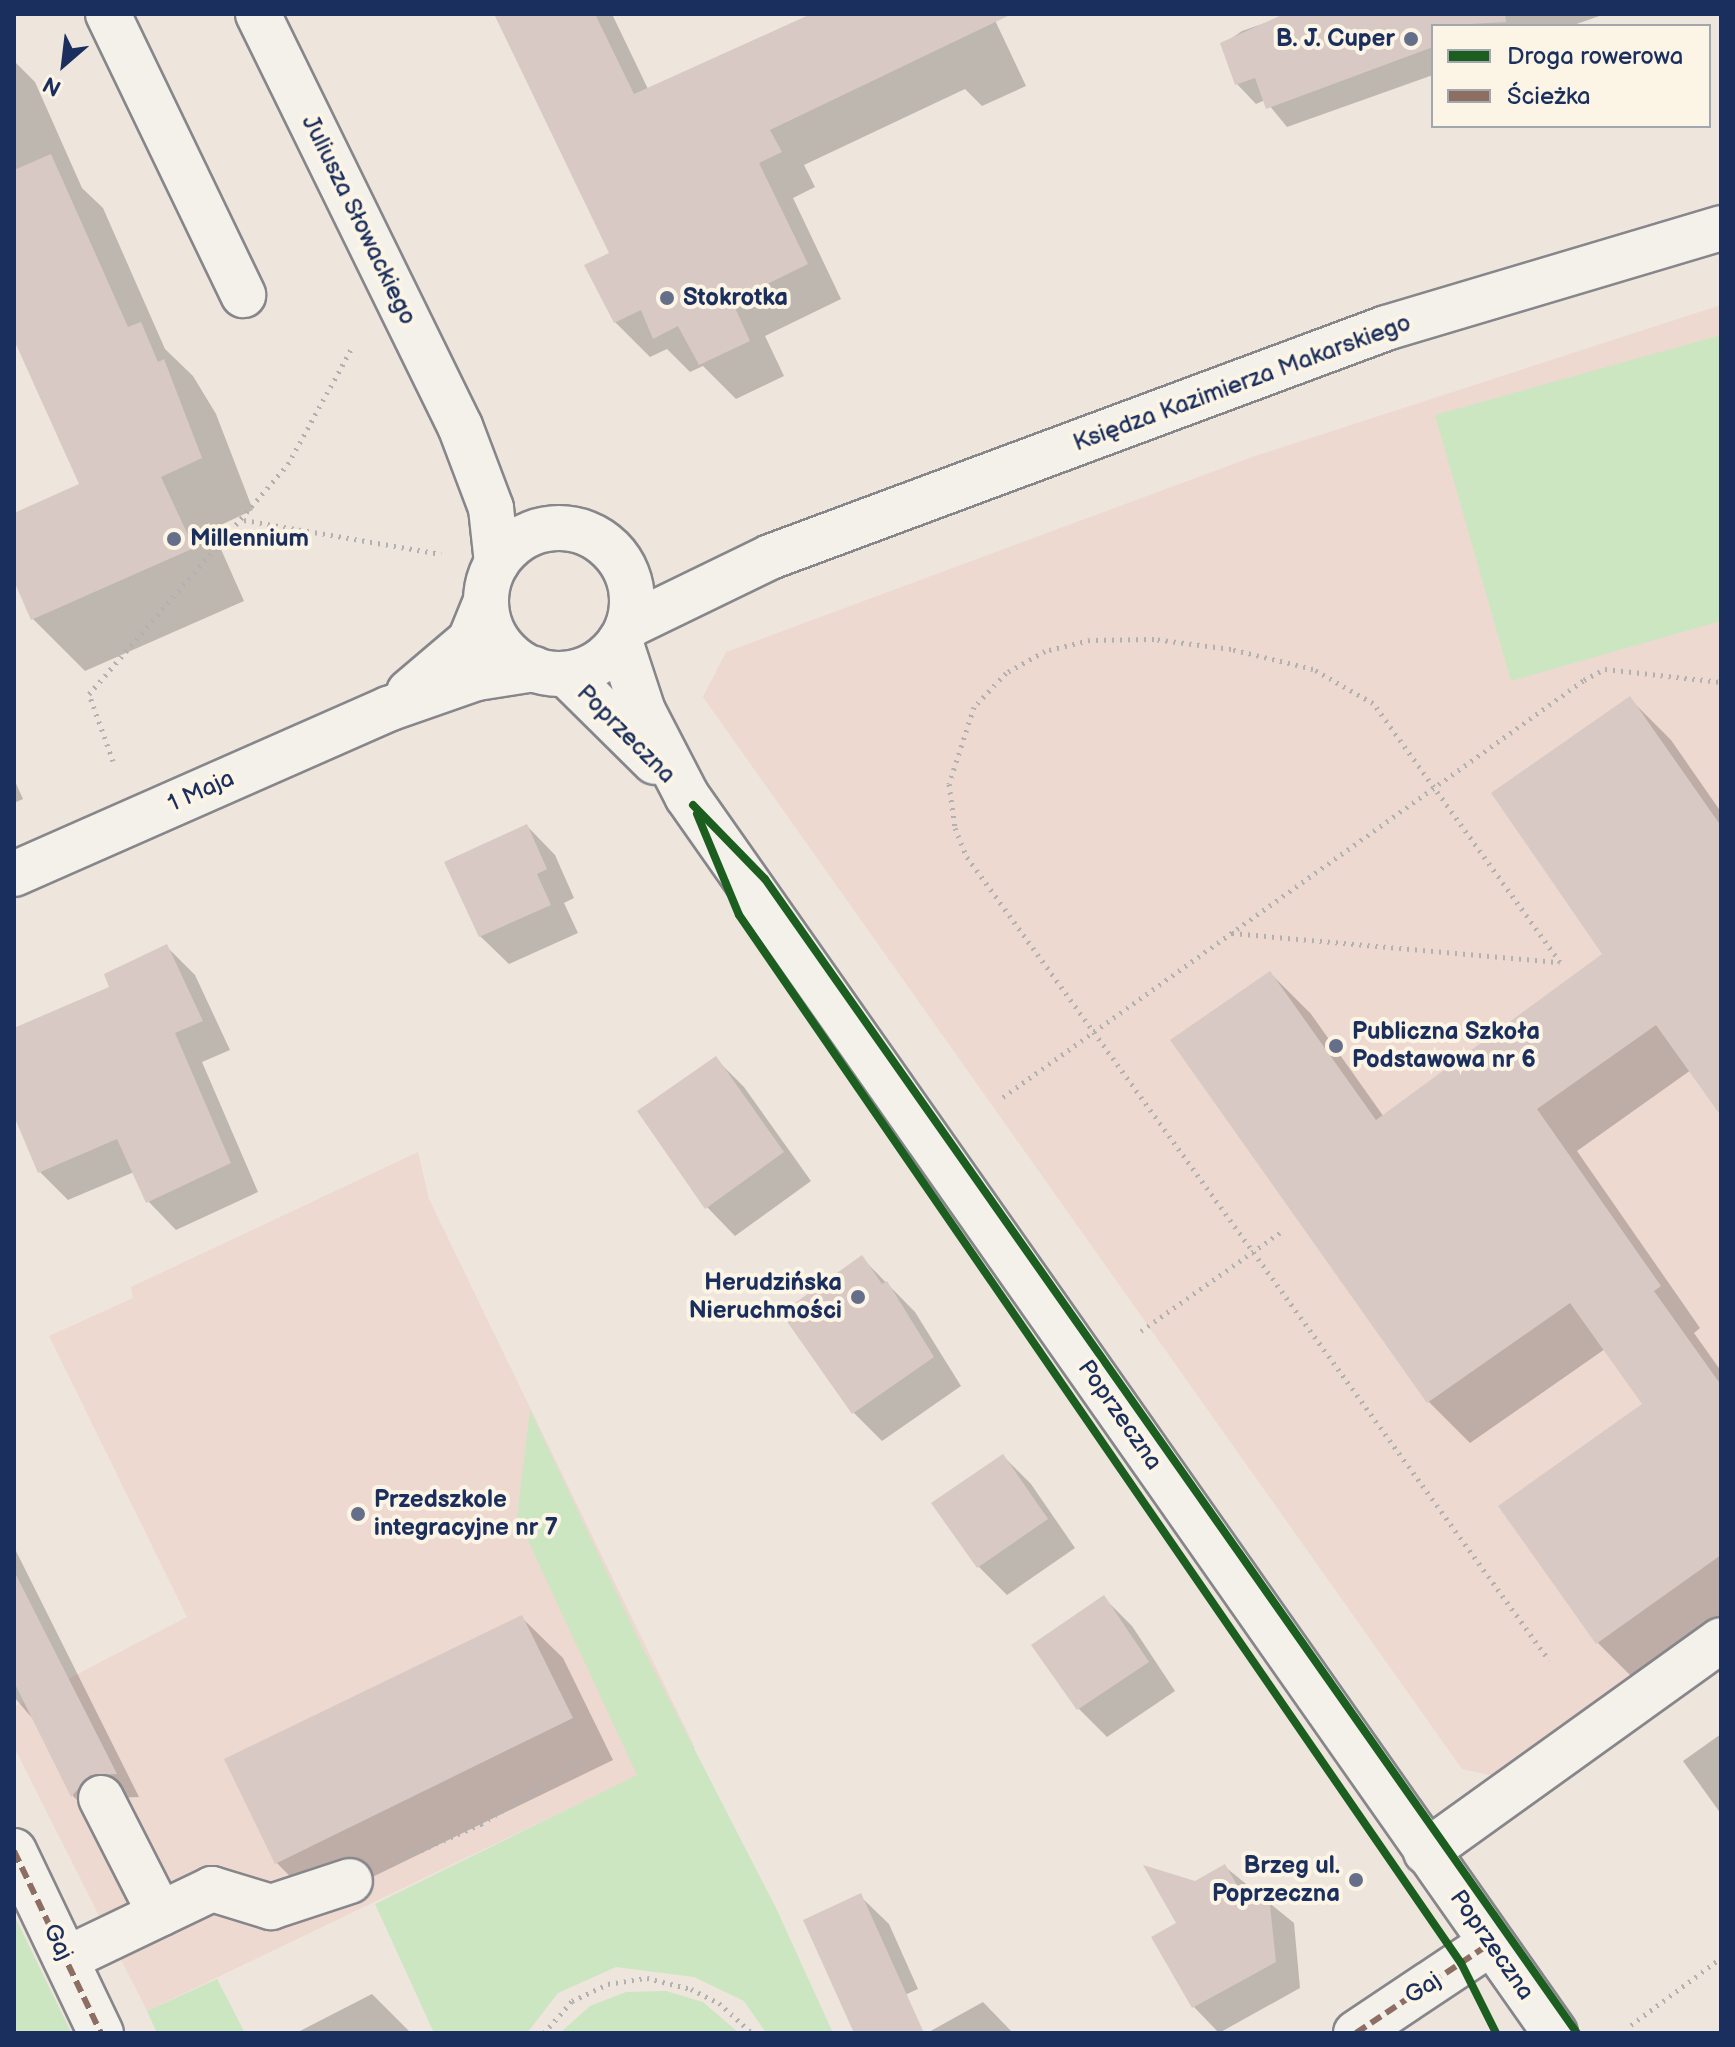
<!DOCTYPE html>
<html>
<head>
<meta charset="utf-8">
<style>
  body { margin:0 }
  #map { position:relative; width:1735px; height:2047px; overflow:hidden; background:#eee5dd; font-family:"Balsamiq Sans",sans-serif }
  div>[style] { position:absolute }
  .built>* { inset:0; background:#edd9d0 }
  .green>* { inset:0; background:#cce6c1 }
  .shadow>* { inset:0; background:#0003 }
  .building>* { inset:0; background:#d9c9c4 }
  .path>* { height:5px; margin-top:-2.5px; transform-origin:0; background:repeating-linear-gradient(90deg,#b1b1b2 0 2px,transparent 0 8px) }
  .roads { filter:drop-shadow(2px 0 #86868b) drop-shadow(-2px 0 #86868b) drop-shadow(0 2px #86868b) drop-shadow(0 -2px #86868b) }
  .minor>* { height:44px; margin:-22px; padding:0 22px; transform-origin:22px; border-radius:22px; background:#f4f0ea }
  .minor>.ring { margin:-22px; padding:0; box-sizing:content-box; background:none; border:44px solid #f4f0ea; border-radius:50% }
  .quiet>* { height:6px; margin-top:-3px; transform-origin:0; background:repeating-linear-gradient(90deg,#8d6e63 0 12px,transparent 0 18px) }
  .cycleway>* { height:8px; margin:-4px; padding:0 4px; transform-origin:4px; border-radius:4px; background:#1b5e20 }
  .dots>* { width:22px; height:22px; translate:-50% -50%; box-sizing:border-box; border:4px solid #fcf5e5; border-radius:50% }
  span { translate:-50% -50%; white-space:nowrap; text-align:center; line-height:1.15; -webkit-text-stroke:8px #fcf5e5; paint-order:stroke }
  .poi-label { font-size:24px; color:#1b2f5e; font-weight:700 }
  .right { translate:-100% -50%; text-align:right }
  .left { translate:0 -50%; text-align:left }
  .street-label { font-size:24px; color:#1b2f5e }
  .frame { position:absolute; inset:0; border:16px solid #1b2f5e; pointer-events:none }
  .legend { position:absolute; left:1431px; top:24px; width:280px; height:104px; box-sizing:border-box; background:#fcf5e5; border:2px solid #a2a6af; margin:0; padding:10px 14px; list-style:none; font-size:24px; color:#1b2f5e }
  .legend li { display:flex; align-items:center; gap:16px; height:40px }
  .legend b { width:40px; border:2px solid #a2a6af }
  .north { position:absolute; left:24px; top:24px; width:80px; height:80px; -webkit-text-stroke:6px #fcf5e5; paint-order:stroke; rotate:208deg; font-size:22px; font-weight:700; line-height:32px; text-align:center; color:#1b2f5e }
  .north::after { content:''; display:block; margin:auto; width:28px; height:36px; background:#1b2f5e; clip-path:polygon(50% 0,100% 100%,50% 72%,0 100%) }
</style>
</head>
<body>
<div id="map">
  <div class="built">
    <i style="clip-path:polygon(1721px 305px,1721px 1620px,1498px 1777px,1462px 1769px,703px 697px,726px 652px,1255px 456px)"></i>
    <i style="clip-path:polygon(418px 1152px,429px 1199px,695px 1748px,147px 2011px,14px 1747px,14px 1707px,187px 1617px,49px 1336px,133px 1298px,131px 1287px)"></i>
  </div>
  <div class="green">
    <i style="clip-path:polygon(1721px 335px,1721px 621px,1511px 681px,1435px 415px)"></i>
    <i style="clip-path:polygon(530px 1410px,644px 1651px,776px 1908px,833px 2033px,766px 2033px,744px 2001px,694px 1977px,616px 1967px,558px 1993px,527px 2033px,434px 2033px,375px 1904px,637px 1775px,517px 1517px)"></i>
    <i style="clip-path:polygon(14px 1915px,68px 2026px,71px 2033px,14px 2033px)"></i>
    <i style="clip-path:polygon(217px 1979px,245px 2033px,157px 2033px,147px 2011px)"></i>
    <i style="clip-path:polygon(666px 1991px,703px 2002px,739px 2033px,560px 2033px,590px 2006px,626px 1992px)"></i>
  </div>
  <div class="shadow">
    <i style="clip-path:polygon(496px 14px,612px 14px,648px 89px,812px 14px,992px 14px,1026px 86px,982px 106px,965px 89px,804px 165px,815px 187px,793px 198px,841px 299px,765px 336px,784px 376px,736px 399px,703px 366px,690px 372px,667px 349px,650px 357px,615px 322px,612px 254px)"></i>
    <i style="clip-path:polygon(1291px 14px,1605px 14px,1571px 26px,1433px 26px,1433px 75px,1287px 127px,1265px 100px,1256px 104px,1237px 84px,1223px 44px,1242px 31px)"></i>
    <i style="clip-path:polygon(14px 61px,35px 82px,82px 188px,103px 208px,165px 349px,193px 376px,216px 414px,253px 510px,212px 529px,244px 601px,85px 671px,33px 619px,14px 576px,14px 515px,81px 485px,14px 329px)"></i>
    <i style="clip-path:polygon(1630px 699px,1671px 740px,1721px 812px,1721px 1113px,1691px 1070px,1577px 1151px,1700px 1328px,1694px 1333px,1721px 1371px,1721px 1625px,1639px 1684px,1598px 1643px,1645px 1404px,1605px 1349px,1470px 1443px,1429px 1402px,1270px 973px,1311px 1014px,1384px 1117px,1605px 955px)"></i>
    <i style="clip-path:polygon(14px 779px,23px 799px,14px 803px)"></i>
    <i style="clip-path:polygon(527px 826px,555px 855px,574px 898px,564px 903px,578px 933px,509px 964px,480px 936px)"></i>
    <i style="clip-path:polygon(167px 947px,195px 975px,230px 1050px,202px 1062px,258px 1192px,176px 1230px,148px 1201px,134px 1172px,68px 1200px,40px 1172px,14px 1110px,14px 1030px,112px 988px)"></i>
    <i style="clip-path:polygon(716px 1059px,744px 1087px,811px 1181px,735px 1236px,707px 1207px)"></i>
    <i style="clip-path:polygon(862px 1258px,915px 1312px,961px 1386px,882px 1441px,854px 1413px)"></i>
    <i style="clip-path:polygon(1003px 1456px,1031px 1484px,1075px 1548px,1007px 1595px,979px 1567px,934px 1504px)"></i>
    <i style="clip-path:polygon(14px 1547px,139px 1797px,114px 1798px,95px 1818px,73px 1796px,38px 1725px,14px 1697px)"></i>
    <i style="clip-path:polygon(1104px 1598px,1132px 1626px,1175px 1691px,1107px 1737px,1079px 1709px,1034px 1646px)"></i>
    <i style="clip-path:polygon(521px 1617px,563px 1658px,613px 1760px,317px 1904px,276px 1862px)"></i>
    <i style="clip-path:polygon(1721px 1734px,1721px 1814px,1683px 1761px)"></i>
    <i style="clip-path:polygon(1224px 1866px,1294px 1923px,1300px 1988px,1219px 2033px,1194px 2007px,1154px 1938px,1178px 1924px)"></i>
    <i style="clip-path:polygon(860px 1896px,889px 1924px,918px 1989px,863px 2014px)"></i>
    <i style="clip-path:polygon(372px 1994px,411px 2033px,296px 2033px)"></i>
    <i style="clip-path:polygon(983px 2002px,1013px 2033px,927px 2033px)"></i>
  </div>
  <div class="building">
    <i style="clip-path:polygon(494px 14px,595px 14px,634px 94px,811px 14px,1012px 14px,770px 130px,782px 152px,759px 163px,808px 264px,732px 301px,750px 341px,699px 365px,678px 326px,653px 339px,641px 310px,614px 323px,584px 265px,609px 253px)"></i>
    <i style="clip-path:polygon(1284px 14px,1505px 14px,1506px 22px,1433px 26px,1433px 47px,1266px 109px,1255px 78px,1235px 85px,1220px 43px)"></i>
    <i style="clip-path:polygon(51px 154px,128px 327px,141px 322px,158px 362px,164px 359px,202px 458px,161px 477px,194px 548px,31px 620px,14px 581px,14px 513px,79px 484px,14px 340px,14px 170px)"></i>
    <i style="clip-path:polygon(1630px 696px,1721px 826px,1721px 1116px,1656px 1025px,1537px 1109px,1661px 1286px,1654px 1291px,1721px 1385px,1721px 1555px,1596px 1644px,1498px 1506px,1642px 1404px,1570px 1303px,1427px 1403px,1170px 1040px,1270px 971px,1376px 1120px,1602px 954px,1491px 793px)"></i>
    <i style="clip-path:polygon(527px 824px,547px 869px,537px 874px,551px 905px,479px 937px,444px 862px)"></i>
    <i style="clip-path:polygon(167px 944px,203px 1021px,175px 1033px,231px 1163px,146px 1203px,117px 1139px,38px 1173px,14px 1116px,14px 1028px,109px 987px,104px 974px)"></i>
    <i style="clip-path:polygon(716px 1056px,784px 1152px,705px 1209px,637px 1111px)"></i>
    <i style="clip-path:polygon(862px 1255px,882px 1284px,887px 1281px,934px 1357px,852px 1414px,781px 1313px)"></i>
    <i style="clip-path:polygon(1003px 1454px,1048px 1519px,977px 1568px,931px 1503px)"></i>
    <i style="clip-path:polygon(14px 1571px,117px 1774px,90px 1775px,71px 1797px,14px 1682px)"></i>
    <i style="clip-path:polygon(1104px 1595px,1149px 1662px,1077px 1710px,1031px 1645px)"></i>
    <i style="clip-path:polygon(522px 1615px,573px 1718px,275px 1864px,224px 1759px)"></i>
    <i style="clip-path:polygon(1225px 1864px,1237px 1885px,1269px 1896px,1276px 1962px,1192px 2008px,1151px 1937px,1176px 1923px,1143px 1865px,1195px 1881px)"></i>
    <i style="clip-path:polygon(861px 1893px,924px 2033px,854px 2033px,803px 1920px)"></i>
  </div>
  <div class="path">
    <i style="left:244px;top:520px;width:200px;rotate:9.8deg"></i>
    <i style="left:113px;top:761px;width:71px;rotate:-109.7deg"></i>
    <i style="left:89px;top:694px;width:304px;rotate:-49.1deg"></i>
    <i style="left:288px;top:464px;width:135px;rotate:-61.2deg"></i>
    <i style="left:1232px;top:933px;width:329px;rotate:5.1deg"></i>
    <i style="left:1560px;top:962px;width:319px;rotate:-125.8deg"></i>
    <i style="left:1373px;top:703px;width:69px;rotate:-150.5deg"></i>
    <i style="left:1313px;top:669px;width:84px;rotate:-166.3deg"></i>
    <i style="left:1231px;top:649px;width:78px;rotate:-172.6deg"></i>
    <i style="left:1154px;top:639px;width:64px;rotate:179.1deg"></i>
    <i style="left:1090px;top:640px;width:46px;rotate:166.3deg"></i>
    <i style="left:1045px;top:651px;width:45px;rotate:150.6deg"></i>
    <i style="left:1006px;top:673px;width:47px;rotate:133.3deg"></i>
    <i style="left:974px;top:707px;width:81px;rotate:108deg"></i>
    <i style="left:949px;top:784px;width:44px;rotate:82.2deg"></i>
    <i style="left:955px;top:828px;width:31px;rotate:68deg"></i>
    <i style="left:967px;top:857px;width:992px;rotate:54.07deg"></i>
    <i style="left:1003px;top:1097px;width:715px;rotate:-35.67deg"></i>
    <i style="left:1584px;top:680px;width:24px;rotate:-28deg"></i>
    <i style="left:1605px;top:669px;width:117px;rotate:6.4deg"></i>
    <i style="left:1141px;top:1331px;width:171px;rotate:-35.3deg"></i>
    <i style="left:399px;top:1860px;width:90px;rotate:-23.7deg"></i>
    <i style="left:481px;top:1824px;width:124px;rotate:-32.2deg"></i>
    <i style="left:1631px;top:2025px;width:112px;rotate:-36.7deg"></i>
    <i style="left:544px;top:2033px;width:43px;rotate:-48.8deg"></i>
    <i style="left:572px;top:2001px;width:40px;rotate:-25deg"></i>
    <i style="left:608px;top:1984px;width:39px;rotate:-9deg"></i>
    <i style="left:647px;top:1978px;width:45px;rotate:14deg"></i>
    <i style="left:691px;top:1989px;width:31px;rotate:27deg"></i>
    <i style="left:719px;top:2003px;width:45px;rotate:42.3deg"></i>
  </div>
  <div class="roads">
    <div class="minor">
      <i style="left:108px;top:14px;width:312px;rotate:64.3deg"></i>
      <i style="left:258px;top:14px;width:459px;rotate:63.9deg"></i>
      <i style="left:460px;top:426px;width:88px;rotate:69.3deg"></i>
      <i style="left:491px;top:508px;width:55px;rotate:83.8deg"></i>
      <i class="ring" style="left:486px;top:528px;width:102px;height:102px"></i>
      <i style="left:628px;top:626px;width:158px;rotate:-25.9deg"></i>
      <i style="left:770px;top:557px;width:657px;rotate:-20.39deg"></i>
      <i style="left:1386px;top:328px;width:350px;rotate:-16.6deg"></i>
      <i style="left:620px;top:641px;width:74px;rotate:71.8deg"></i>
      <i style="left:643px;top:711px;width:96px;rotate:62.6deg"></i>
      <i style="left:687px;top:796px;width:1511px;rotate:54.94deg"></i>
      <i style="left:566px;top:674px;width:125px;rotate:44.7deg"></i>
      <i style="left:409px;top:692px;width:80px;rotate:-40.4deg"></i>
      <i style="left:470px;top:640px;width:42px;rotate:-67.7deg"></i>
      <i style="left:14px;top:874px;width:409px;rotate:-23.8deg"></i>
      <i style="left:388px;top:709px;width:94px;rotate:-19.2deg"></i>
      <i style="left:477px;top:678px;width:58px;rotate:-9deg"></i>
      <i style="left:101px;top:1798px;width:130px;rotate:63deg"></i>
      <i style="left:14px;top:1851px;width:202px;rotate:64.5deg"></i>
      <i style="left:1426px;top:1852px;width:363px;rotate:-35.7deg"></i>
      <i style="left:66px;top:1959px;width:162px;rotate:-25.6deg"></i>
      <i style="left:212px;top:1889px;width:62px;rotate:17deg"></i>
      <i style="left:271px;top:1907px;width:83px;rotate:-18.2deg"></i>
      <i style="left:1356px;top:2033px;width:162px;rotate:-33.7deg"></i>
    </div>
  </div>
  <div class="quiet">
    <i style="left:14px;top:1851px;width:202px;rotate:64.5deg"></i>
    <i style="left:1356px;top:2033px;width:162px;rotate:-33.7deg"></i>
  </div>
  <div class="cycleway">
    <i style="left:693px;top:805px;width:103px;rotate:45.8deg"></i>
    <i style="left:765px;top:879px;width:1411px;rotate:54.87deg"></i>
    <i style="left:697px;top:814px;width:109px;rotate:67.4deg"></i>
    <i style="left:739px;top:915px;width:1273px;rotate:55.44deg"></i>
    <i style="left:1461px;top:1963px;width:78px;rotate:63.4deg"></i>
  </div>
  <div class="dots">
    <i style="left:1411px;top:39px;background:#656f8a"></i>
    <i style="left:667px;top:298px;background:#656f8a"></i>
    <i style="left:174px;top:539px;background:#656f8a"></i>
    <i style="left:1336px;top:1046px;background:#656f8a"></i>
    <i style="left:858px;top:1297px;background:#656f8a"></i>
    <i style="left:358px;top:1514px;background:#656f8a"></i>
    <i style="left:1356px;top:1880px;background:#656f8a"></i>
  </div>
  <div class="poi-label">
    <span class="right" style="left:1395px;top:39px">B. J. Cuper</span>
    <span class="left" style="left:683px;top:298px">Stokrotka</span>
    <span class="left" style="left:190px;top:539px">Millennium</span>
    <span class="left" style="left:1352px;top:1046px">Publiczna Szkoła<br>Podstawowa nr 6</span>
    <span class="right" style="left:842px;top:1297px">Herudzińska<br>Nieruchmości</span>
    <span class="left" style="left:374px;top:1514px">Przedszkole<br>integracyjne nr 7</span>
    <span class="right" style="left:1340px;top:1880px">Brzeg ul.<br>Poprzeczna</span>
  </div>
  <div class="street-label">
    <span style="left:359px;top:220px;rotate:64deg">Juliusza Słowackiego</span>
    <span style="left:1242px;top:383px;rotate:-20deg">Księdza Kazimierza Makarskiego</span>
    <span style="left:626px;top:734px;rotate:45deg">Poprzeczna</span>
    <span style="left:201px;top:791px;rotate:-24deg">1 Maja</span>
    <span style="left:1120px;top:1415px;rotate:55deg">Poprzeczna</span>
    <span style="left:58px;top:1942px;rotate:65deg">Gaj</span>
    <span style="left:1492px;top:1945px;rotate:55deg">Poprzeczna</span>
    <span style="left:1423px;top:1988px;rotate:-33deg">Gaj</span>
  </div>
  <div class="frame"></div>
  <ul class="legend">
  <li><b style="height:10px;background:#1b5e20"></b>Droga rowerowa</li>
  <li><b style="height:10px;background:#8d6e63"></b>Ścieżka</li>
  </ul>
  <div class="north">N</div>
</div>
</body>
</html>
